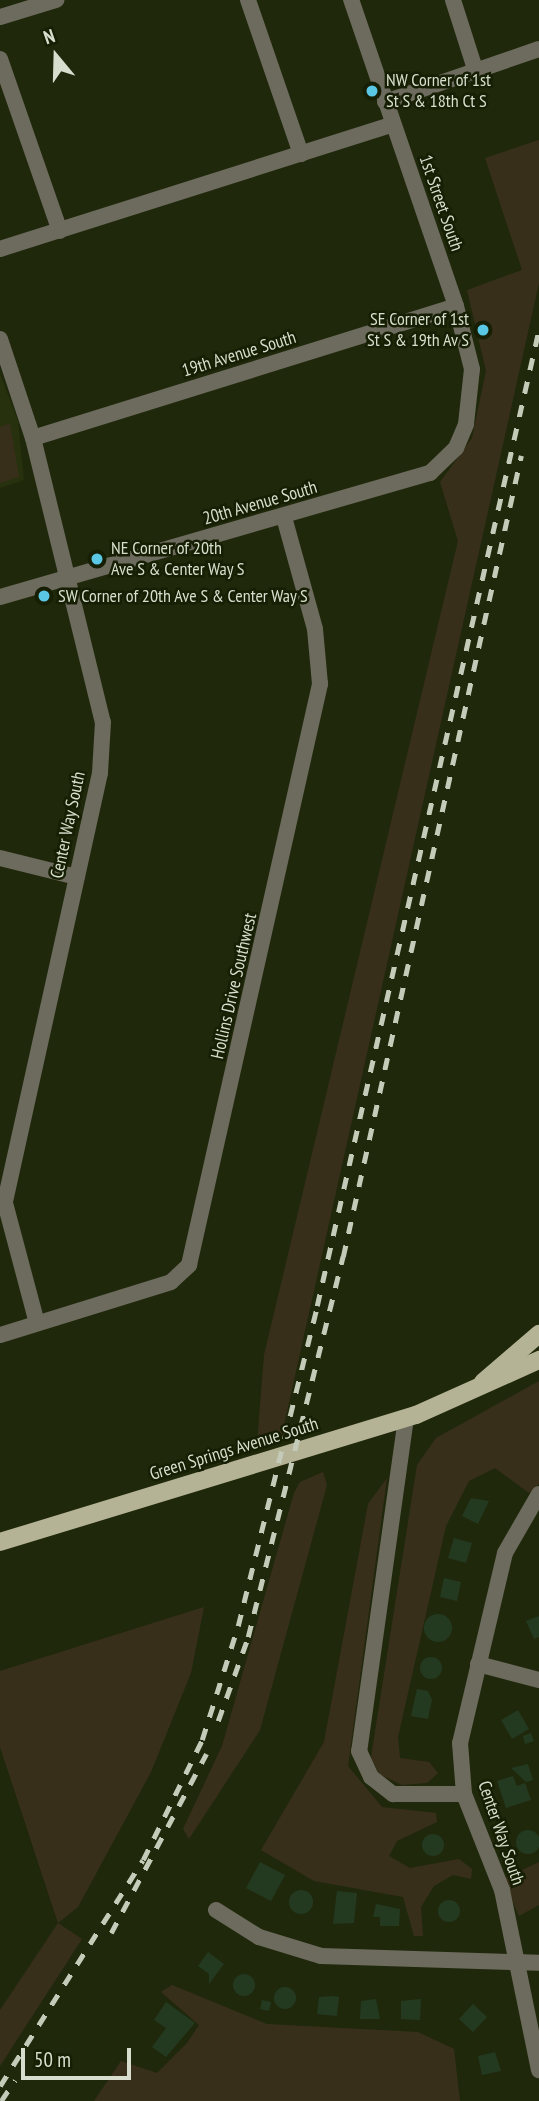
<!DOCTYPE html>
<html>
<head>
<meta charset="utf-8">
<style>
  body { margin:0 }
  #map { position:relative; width:539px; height:2101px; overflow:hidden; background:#20280b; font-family:"PT Sans Narrow",sans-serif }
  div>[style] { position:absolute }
  .built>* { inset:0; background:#27310d }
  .green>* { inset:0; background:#382f1b }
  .building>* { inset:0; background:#233a21 }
  .round { border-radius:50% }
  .minor>* { height:16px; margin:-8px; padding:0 8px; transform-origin:8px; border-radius:8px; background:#6c6b5d }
  .major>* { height:18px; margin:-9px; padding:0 9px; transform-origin:9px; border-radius:9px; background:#b5b395 }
  .rail>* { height:4.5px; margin-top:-2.25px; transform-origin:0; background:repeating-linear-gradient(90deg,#c4cbb9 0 12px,transparent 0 24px) }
  .dots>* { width:19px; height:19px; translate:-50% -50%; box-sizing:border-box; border:4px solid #161e03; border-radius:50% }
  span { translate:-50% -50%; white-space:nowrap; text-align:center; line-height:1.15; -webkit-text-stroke:5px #161e03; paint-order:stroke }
  .poi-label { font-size:18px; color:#d7decd }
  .left { translate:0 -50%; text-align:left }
  .right { translate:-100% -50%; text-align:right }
  .street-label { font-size:18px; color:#d7decd }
  .north { position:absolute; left:21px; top:21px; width:70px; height:70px; -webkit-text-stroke:5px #161e03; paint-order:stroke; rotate:341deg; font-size:19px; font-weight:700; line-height:28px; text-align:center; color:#d7decd }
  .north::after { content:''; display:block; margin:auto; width:24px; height:32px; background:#d7decd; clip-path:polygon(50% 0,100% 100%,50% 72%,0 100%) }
  .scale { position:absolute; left:21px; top:2048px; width:110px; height:32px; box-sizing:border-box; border:4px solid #d7decd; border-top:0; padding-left:9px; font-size:21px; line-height:24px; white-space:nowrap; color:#d7decd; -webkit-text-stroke:5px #161e03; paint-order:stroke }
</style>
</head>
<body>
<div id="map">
  <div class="built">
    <i style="clip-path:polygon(0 374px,18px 421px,24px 480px,0 488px)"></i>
  </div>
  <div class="green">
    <i style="clip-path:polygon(539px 140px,539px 283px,282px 1434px,257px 1444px,264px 1355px,458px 541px,440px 482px,472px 438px,486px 371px,467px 290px,522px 270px,485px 158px)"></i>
    <i style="clip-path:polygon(10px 423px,19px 477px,0 483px,0 427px)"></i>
    <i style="clip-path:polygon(539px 1381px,539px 1484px,529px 1493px,495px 1468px,469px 1481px,446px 1526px,398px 1737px,400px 1758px,429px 1762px,438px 1773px,427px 1783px,402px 1785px,379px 1774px,371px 1757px,417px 1465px,436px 1438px)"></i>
    <i style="clip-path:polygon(323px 1472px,327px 1485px,260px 1730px,189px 1839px,183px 1829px,222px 1746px,294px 1493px,300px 1482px)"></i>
    <i style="clip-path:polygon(387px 1478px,348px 1766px,382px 1807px,436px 1813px,437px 1822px,397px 1841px,389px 1856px,410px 1868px,459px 1859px,472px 1869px,471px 1879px,453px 1875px,434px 1886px,421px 1907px,423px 1936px,414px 1936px,403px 1897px,314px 1881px,261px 1850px,324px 1742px,368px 1504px)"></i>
    <i style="clip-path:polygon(204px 1607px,191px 1673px,151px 1772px,78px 1907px,58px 1923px,82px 1939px,0 2066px,0 2010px,58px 1923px,0 1747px,0 1671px)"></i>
    <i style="clip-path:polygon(539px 1862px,539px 1905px,519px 1916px,503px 1879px)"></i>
    <i style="clip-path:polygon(172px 1985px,267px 2024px,418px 2032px,454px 2049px,460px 2101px,94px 2101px,121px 2061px,157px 2073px,187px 2043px,199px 2025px,161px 1992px)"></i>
  </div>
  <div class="building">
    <i style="clip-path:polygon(471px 1498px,489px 1501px,478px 1524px,462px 1516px)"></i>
    <i style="clip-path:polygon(454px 1538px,472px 1543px,466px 1563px,448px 1558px)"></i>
    <i style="clip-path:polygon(444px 1578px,461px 1582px,457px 1601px,440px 1597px)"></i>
    <i class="round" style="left:424px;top:1614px;width:28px;height:28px"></i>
    <i style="clip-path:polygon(539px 1616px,539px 1637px,534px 1639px,526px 1621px)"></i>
    <i class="round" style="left:420px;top:1657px;width:22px;height:22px"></i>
    <i style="clip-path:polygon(417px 1689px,428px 1691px,432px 1700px,428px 1719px,411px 1716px)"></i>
    <i style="clip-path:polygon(518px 1710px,529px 1729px,512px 1739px,501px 1720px)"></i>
    <i style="clip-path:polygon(531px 1733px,534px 1741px,525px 1744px,523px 1736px)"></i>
    <i style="clip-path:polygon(528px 1764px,533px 1780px,526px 1782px,511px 1768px)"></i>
    <i style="clip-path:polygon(513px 1776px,517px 1786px,525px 1783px,531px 1800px,506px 1808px,497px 1781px)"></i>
    <i class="round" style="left:516px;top:1830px;width:24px;height:24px"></i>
    <i class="round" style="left:422px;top:1834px;width:22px;height:22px"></i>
    <i style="clip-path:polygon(260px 1862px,285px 1875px,271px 1901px,246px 1888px)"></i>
    <i class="round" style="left:289px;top:1890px;width:24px;height:24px"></i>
    <i style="clip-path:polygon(337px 1891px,357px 1893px,354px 1923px,333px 1924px)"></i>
    <i class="round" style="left:438px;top:1900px;width:22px;height:22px"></i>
    <i style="clip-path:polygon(376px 1904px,400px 1909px,399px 1926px,380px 1926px,380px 1917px,373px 1917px)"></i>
    <i style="clip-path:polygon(208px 1952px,224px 1964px,209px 1984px,209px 1974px,198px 1966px)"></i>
    <i class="round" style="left:233px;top:1974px;width:22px;height:22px"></i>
    <i class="round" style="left:274px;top:1987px;width:22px;height:22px"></i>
    <i style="clip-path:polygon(332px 1996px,339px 1997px,337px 2016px,317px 2014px,319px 1997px)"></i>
    <i style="clip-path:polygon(376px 1999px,380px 2019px,360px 2019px,361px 2001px)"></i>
    <i style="clip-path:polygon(421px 1999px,420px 2020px,401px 2019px,401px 2001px)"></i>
    <i style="clip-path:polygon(262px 2000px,271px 2002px,269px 2011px,260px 2009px)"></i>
    <i style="clip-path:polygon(166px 2002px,195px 2023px,166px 2057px,152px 2047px,166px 2028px,154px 2020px)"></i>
    <i style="clip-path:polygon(473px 2004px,487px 2017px,473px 2032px,459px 2019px)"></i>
    <i style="clip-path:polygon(495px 2052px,501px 2071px,482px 2075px,478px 2056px)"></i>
  </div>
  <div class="minor">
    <i style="left:248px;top:0;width:163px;rotate:71deg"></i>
    <i style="left:453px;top:0;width:76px;rotate:72.3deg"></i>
    <i style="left:0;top:17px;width:59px;rotate:-16.9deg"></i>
    <i style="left:0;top:59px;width:182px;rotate:70.8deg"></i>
    <i style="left:385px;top:102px;width:163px;rotate:-19deg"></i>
    <i style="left:0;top:249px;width:412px;rotate:-17.6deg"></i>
    <i style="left:0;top:339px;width:104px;rotate:71.6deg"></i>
    <i style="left:33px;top:438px;width:292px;rotate:76.2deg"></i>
    <i style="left:103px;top:722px;width:51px;rotate:93.4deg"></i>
    <i style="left:100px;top:773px;width:440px;rotate:102.5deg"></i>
    <i style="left:5px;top:1203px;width:124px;rotate:75.1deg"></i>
    <i style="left:33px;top:438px;width:443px;rotate:-17.3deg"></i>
    <i style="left:0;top:597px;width:448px;rotate:-16.1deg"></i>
    <i style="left:430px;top:473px;width:36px;rotate:-44deg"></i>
    <i style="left:456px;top:448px;width:26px;rotate:-67deg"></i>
    <i style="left:466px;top:424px;width:55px;rotate:-83.8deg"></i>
    <i style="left:472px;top:369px;width:65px;rotate:-104.3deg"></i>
    <i style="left:456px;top:306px;width:324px;rotate:-108.9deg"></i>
    <i style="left:0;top:858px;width:79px;rotate:13.9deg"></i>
    <i style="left:0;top:1335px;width:179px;rotate:-17.2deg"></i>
    <i style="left:171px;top:1282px;width:25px;rotate:-43deg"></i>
    <i style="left:189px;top:1265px;width:596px;rotate:-77.29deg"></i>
    <i style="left:320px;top:684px;width:55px;rotate:-95.2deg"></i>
    <i style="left:315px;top:629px;width:116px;rotate:-105.5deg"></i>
    <i style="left:406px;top:1418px;width:336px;rotate:98deg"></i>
    <i style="left:359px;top:1751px;width:29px;rotate:65deg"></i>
    <i style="left:371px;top:1777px;width:28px;rotate:38deg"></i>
    <i style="left:393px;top:1794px;width:71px"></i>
    <i style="left:539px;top:1494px;width:68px;rotate:120deg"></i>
    <i style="left:505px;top:1553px;width:195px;rotate:103.3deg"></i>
    <i style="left:460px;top:1743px;width:51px;rotate:85.5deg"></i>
    <i style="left:464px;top:1794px;width:103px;rotate:68.4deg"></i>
    <i style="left:502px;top:1890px;width:184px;rotate:78.4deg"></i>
    <i style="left:478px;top:1664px;width:63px;rotate:14.7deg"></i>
    <i style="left:216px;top:1910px;width:51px;rotate:32.1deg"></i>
    <i style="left:259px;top:1937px;width:65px;rotate:17deg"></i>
    <i style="left:321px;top:1956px;width:218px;rotate:1.8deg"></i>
  </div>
  <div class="major">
    <i style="left:483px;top:1382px;width:74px;rotate:-40.6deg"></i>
    <i style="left:0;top:1542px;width:435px;rotate:-17deg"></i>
    <i style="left:416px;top:1415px;width:135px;rotate:-24.1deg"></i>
  </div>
  <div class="rail">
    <i style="left:218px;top:1721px;width:89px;rotate:-70.3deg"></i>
    <i style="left:248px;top:1637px;width:392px;rotate:-76deg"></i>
    <i style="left:343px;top:1257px;width:821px;rotate:-77.47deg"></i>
    <i style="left:111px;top:1933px;width:203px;rotate:-62deg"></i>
    <i style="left:0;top:2086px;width:267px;rotate:-57.7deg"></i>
    <i style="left:143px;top:1860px;width:134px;rotate:-63.8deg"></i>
    <i style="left:202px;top:1740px;width:120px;rotate:-72.5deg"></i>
    <i style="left:238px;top:1626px;width:330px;rotate:-76.1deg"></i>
    <i style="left:317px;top:1306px;width:1002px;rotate:-77.2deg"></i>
    <i style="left:1px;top:2101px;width:25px;rotate:-56deg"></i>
  </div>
  <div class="dots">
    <i style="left:372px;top:91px;background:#5ac8e5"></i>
    <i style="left:483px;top:330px;background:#5ac8e5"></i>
    <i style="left:97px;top:559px;background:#5ac8e5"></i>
    <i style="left:44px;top:596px;background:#5ac8e5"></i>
  </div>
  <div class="poi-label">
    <span class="left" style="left:386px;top:91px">NW Corner of 1st<br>St S &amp; 18th Ct S</span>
    <span class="right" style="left:469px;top:330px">SE Corner of 1st<br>St S &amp; 19th Av S</span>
    <span class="left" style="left:111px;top:559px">NE Corner of 20th<br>Ave S &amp; Center Way S</span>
    <span class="left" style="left:58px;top:596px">SW Corner of 20th Ave S &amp; Center Way S</span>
  </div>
  <div class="street-label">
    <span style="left:441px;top:203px;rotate:71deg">1st Street South</span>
    <span style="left:239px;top:354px;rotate:-17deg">19th Avenue South</span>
    <span style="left:260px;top:503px;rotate:-16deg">20th Avenue South</span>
    <span style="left:68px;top:825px;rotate:-78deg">Center Way South</span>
    <span style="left:234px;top:986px;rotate:-77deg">Hollins Drive Southwest</span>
    <span style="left:234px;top:1449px;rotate:-17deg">Green Springs Avenue South</span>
    <span style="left:501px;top:1833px;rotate:71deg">Center Way South</span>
  </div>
  <div class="north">N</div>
  <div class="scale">50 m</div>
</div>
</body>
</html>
